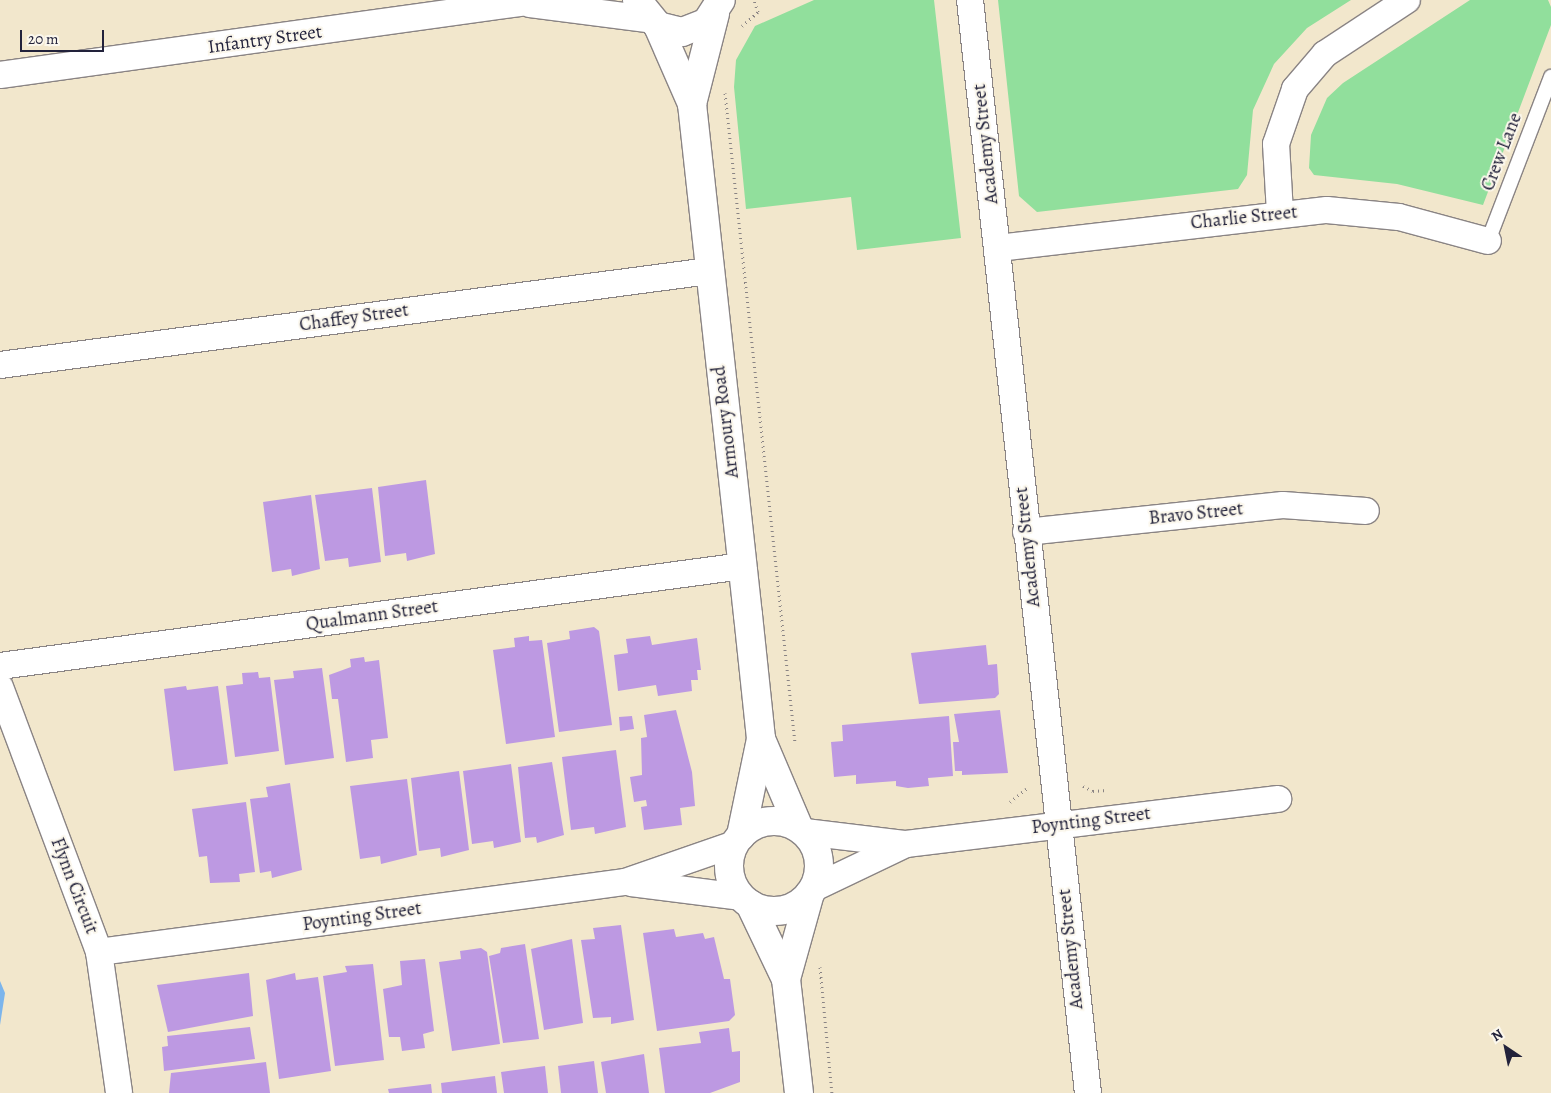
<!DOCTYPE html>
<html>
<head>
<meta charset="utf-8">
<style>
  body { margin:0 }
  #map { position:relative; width:1551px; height:1093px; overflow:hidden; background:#f2e7cc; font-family:Alegreya,serif }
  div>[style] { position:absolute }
  .green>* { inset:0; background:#91df9c }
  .water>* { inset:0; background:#7cb5ec }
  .building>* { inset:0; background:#bd99e2 }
  .path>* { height:3px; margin-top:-1.5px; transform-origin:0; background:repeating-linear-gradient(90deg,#8a8484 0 1px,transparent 0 5px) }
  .roads { filter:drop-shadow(1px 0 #8a8484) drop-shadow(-1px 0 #8a8484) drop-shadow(0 1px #8a8484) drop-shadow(0 -1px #8a8484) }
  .service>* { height:14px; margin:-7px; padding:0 7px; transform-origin:7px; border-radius:7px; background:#fff }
  .minor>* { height:26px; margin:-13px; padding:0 13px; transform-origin:13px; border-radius:13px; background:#fff }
  .tertiary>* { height:28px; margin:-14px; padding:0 14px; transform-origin:14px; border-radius:14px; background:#fff }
  .tertiary>.ring { margin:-14px; padding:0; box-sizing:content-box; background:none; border:28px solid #fff; border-radius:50% }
  span { translate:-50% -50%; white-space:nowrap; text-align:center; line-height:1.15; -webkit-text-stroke:4px #fbf7ec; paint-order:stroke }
  .street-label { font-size:19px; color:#22223b }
  .north { position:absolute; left:1481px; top:1023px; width:50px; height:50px; -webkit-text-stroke:4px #fbf7ec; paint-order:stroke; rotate:326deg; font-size:14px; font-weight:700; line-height:20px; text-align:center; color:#22223b }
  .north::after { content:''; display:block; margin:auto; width:18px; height:22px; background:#22223b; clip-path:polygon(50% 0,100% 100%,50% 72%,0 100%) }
  .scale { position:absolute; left:20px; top:30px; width:84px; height:22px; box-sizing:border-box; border:2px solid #22223b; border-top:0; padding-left:6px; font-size:15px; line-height:18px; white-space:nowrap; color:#22223b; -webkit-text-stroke:4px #fbf7ec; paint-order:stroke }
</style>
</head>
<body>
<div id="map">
  <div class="green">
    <i style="clip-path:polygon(814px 0,934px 0,961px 238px,857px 250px,851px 197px,746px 209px,734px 87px,736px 60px,755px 26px)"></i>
    <i style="clip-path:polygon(998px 0,1351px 0,1307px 28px,1274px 64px,1253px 110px,1247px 175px,1238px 189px,1037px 212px,1019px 196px)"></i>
    <i style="clip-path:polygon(1470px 0,1548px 0,1551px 7px,1551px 25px,1483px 205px,1397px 184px,1314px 175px,1309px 168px,1311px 135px,1327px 98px,1343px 83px)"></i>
  </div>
  <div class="water">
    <i style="clip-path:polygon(0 981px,5px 993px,0 1025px)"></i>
  </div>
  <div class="building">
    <i style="clip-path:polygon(426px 480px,435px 554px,407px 561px,406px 553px,385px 556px,378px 487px)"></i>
    <i style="clip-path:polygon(372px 488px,381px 562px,349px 567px,348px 558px,325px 561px,315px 495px)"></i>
    <i style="clip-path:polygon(311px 495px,320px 569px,292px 576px,291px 569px,272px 572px,263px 502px)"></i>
    <i style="clip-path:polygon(594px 627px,599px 631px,612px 725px,559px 732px,547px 643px,570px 639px,569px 631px)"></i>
    <i style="clip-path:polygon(529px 636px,529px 641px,542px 640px,555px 737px,506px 744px,493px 650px,515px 647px,514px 638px)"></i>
    <i style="clip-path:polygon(650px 636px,652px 645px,697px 638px,701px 670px,697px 670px,698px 680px,691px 680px,692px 691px,658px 696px,656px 685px,618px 691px,614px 655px,628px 653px,626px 639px)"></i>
    <i style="clip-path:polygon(986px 645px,988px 665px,997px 664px,999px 694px,995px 698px,919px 704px,911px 653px)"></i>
    <i style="clip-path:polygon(364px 657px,365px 662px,379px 660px,388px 738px,371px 740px,373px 758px,346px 762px,338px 699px,332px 699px,329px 675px,351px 667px,350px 659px)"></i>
    <i style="clip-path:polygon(322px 668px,334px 758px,285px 765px,274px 680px,294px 678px,293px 671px)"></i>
    <i style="clip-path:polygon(258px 672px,259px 678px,270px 677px,279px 751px,235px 757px,226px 686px,243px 684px,242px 673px)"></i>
    <i style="clip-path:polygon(186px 686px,187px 690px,218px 686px,228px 764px,174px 771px,164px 689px)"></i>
    <i style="clip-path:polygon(676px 710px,692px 772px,695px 806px,680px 808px,682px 825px,644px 830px,641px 807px,647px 806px,646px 800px,634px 802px,630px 777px,642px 775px,641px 738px,647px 737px,644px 715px)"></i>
    <i style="clip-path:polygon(1000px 710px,1008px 773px,962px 775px,962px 771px,955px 771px,953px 742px,959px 742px,954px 714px)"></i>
    <i style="clip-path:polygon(632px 716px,634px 729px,620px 731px,619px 717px)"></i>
    <i style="clip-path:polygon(949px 716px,953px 776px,928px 778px,929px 786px,908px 788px,896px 786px,896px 781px,856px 784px,856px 775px,834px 777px,831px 742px,843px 741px,842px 725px)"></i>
    <i style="clip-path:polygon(616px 750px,626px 827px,595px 834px,594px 827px,571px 830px,562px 757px)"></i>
    <i style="clip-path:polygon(552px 762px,564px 835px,537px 843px,536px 837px,525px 838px,518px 767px)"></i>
    <i style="clip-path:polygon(511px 764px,521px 842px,494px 848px,493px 841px,472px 844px,463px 771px)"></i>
    <i style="clip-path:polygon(459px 771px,469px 850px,441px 857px,440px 848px,419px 851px,411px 778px)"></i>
    <i style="clip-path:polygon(407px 779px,417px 855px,381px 864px,380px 856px,360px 859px,350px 786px)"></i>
    <i style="clip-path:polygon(290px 783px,302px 870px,272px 878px,271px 871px,260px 873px,250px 799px,268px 797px,266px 787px)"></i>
    <i style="clip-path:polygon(246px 802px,255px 872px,239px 874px,240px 882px,210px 883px,207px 856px,199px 857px,192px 809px)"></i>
    <i style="clip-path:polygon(621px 925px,634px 1020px,611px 1024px,611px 1017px,593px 1018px,581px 940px,595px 939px,593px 928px)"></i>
    <i style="clip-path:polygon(674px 929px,676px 937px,703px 933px,705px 939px,714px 937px,724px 979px,730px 979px,735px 1015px,729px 1021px,657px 1031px,643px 933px)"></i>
    <i style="clip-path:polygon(572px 939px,583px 1023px,544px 1030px,531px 949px)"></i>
    <i style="clip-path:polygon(525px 944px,539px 1039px,503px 1043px,489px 956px,500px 953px,501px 948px)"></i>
    <i style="clip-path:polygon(481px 948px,487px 952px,500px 1044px,452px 1051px,439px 962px,461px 959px,460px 951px)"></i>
    <i style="clip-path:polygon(425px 959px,434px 1031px,423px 1034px,425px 1048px,402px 1051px,400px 1037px,389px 1037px,383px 989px,402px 985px,400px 961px)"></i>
    <i style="clip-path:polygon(373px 964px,384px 1060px,335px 1066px,323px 976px,347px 972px,345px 966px)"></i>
    <i style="clip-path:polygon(249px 973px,253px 1016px,168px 1032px,157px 985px)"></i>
    <i style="clip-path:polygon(295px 973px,296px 980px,318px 977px,331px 1071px,279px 1079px,266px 980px)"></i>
    <i style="clip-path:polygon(250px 1027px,255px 1059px,164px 1071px,162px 1047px,168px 1046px,167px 1036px)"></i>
    <i style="clip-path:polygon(729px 1028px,732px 1052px,740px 1051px,740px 1082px,710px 1093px,665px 1093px,659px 1048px,701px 1043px,699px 1032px)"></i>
    <i style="clip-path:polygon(644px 1054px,649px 1093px,606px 1093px,601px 1062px)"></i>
    <i style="clip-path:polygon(594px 1061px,598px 1093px,561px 1093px,558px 1066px)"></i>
    <i style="clip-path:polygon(266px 1062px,270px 1093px,169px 1093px,171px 1073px)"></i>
    <i style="clip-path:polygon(545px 1066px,548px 1093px,504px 1093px,501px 1072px)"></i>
    <i style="clip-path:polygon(495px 1076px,497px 1093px,442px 1093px,441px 1083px)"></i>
    <i style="clip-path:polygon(431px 1084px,432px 1093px,389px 1093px,388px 1089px)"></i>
  </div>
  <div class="path">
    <i style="left:742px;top:26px;width:21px;rotate:-41deg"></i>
    <i style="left:758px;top:12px;width:13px;rotate:-108deg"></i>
    <i style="left:725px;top:93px;width:654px;rotate:83.85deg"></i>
    <i style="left:1083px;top:786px;width:11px;rotate:27deg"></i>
    <i style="left:1093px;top:791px;width:14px;rotate:-4deg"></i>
    <i style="left:1010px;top:802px;width:21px;rotate:-39deg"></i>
    <i style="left:820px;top:967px;width:127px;rotate:84.6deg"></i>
  </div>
  <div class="roads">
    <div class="service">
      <i style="left:1488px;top:241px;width:176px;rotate:-69deg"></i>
    </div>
    <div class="minor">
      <i style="left:970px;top:0;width:1099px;rotate:83.84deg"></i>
      <i style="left:530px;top:4px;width:118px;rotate:7.3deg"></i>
      <i style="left:0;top:75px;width:547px;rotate:-7.88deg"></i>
      <i style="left:1280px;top:213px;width:69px;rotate:-93.3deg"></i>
      <i style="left:1276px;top:144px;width:58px;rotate:-70.9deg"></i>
      <i style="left:1295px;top:89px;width:46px;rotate:-49.4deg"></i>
      <i style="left:1325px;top:54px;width:98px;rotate:-33.4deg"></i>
      <i style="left:998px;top:248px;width:331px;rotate:-6.6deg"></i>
      <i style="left:1327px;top:210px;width:72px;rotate:5.6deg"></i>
      <i style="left:1399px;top:217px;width:92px;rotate:15.1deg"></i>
      <i style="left:0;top:365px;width:715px;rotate:-7.55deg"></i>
      <i style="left:1026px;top:532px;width:258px;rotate:-6deg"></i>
      <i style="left:1283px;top:505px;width:83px;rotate:4.1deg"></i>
      <i style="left:0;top:666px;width:750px;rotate:-7.67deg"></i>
      <i style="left:0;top:687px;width:283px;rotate:69.5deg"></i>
      <i style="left:99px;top:952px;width:142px;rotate:81.9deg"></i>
      <i style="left:805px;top:832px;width:102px;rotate:6.8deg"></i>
      <i style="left:906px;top:844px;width:375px;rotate:-6.9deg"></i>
      <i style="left:631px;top:883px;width:112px;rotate:7.2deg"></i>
      <i style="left:814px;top:888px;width:102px;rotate:-25.6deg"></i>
      <i style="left:99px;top:952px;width:531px;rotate:-7.58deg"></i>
      <i style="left:625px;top:882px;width:116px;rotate:-19.1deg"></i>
    </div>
    <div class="tertiary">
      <i style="left:637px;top:0;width:33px;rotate:51deg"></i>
      <i style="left:658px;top:26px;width:25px;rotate:14deg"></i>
      <i style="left:682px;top:32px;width:26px;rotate:-21deg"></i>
      <i style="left:706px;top:23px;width:27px;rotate:-57deg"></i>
      <i style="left:658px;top:26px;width:85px;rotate:66.4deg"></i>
      <i style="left:692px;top:104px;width:514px;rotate:83.75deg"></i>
      <i style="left:748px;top:615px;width:125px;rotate:84deg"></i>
      <i style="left:761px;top:739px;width:99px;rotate:101.7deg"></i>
      <i style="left:692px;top:104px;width:93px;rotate:-75.7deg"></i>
      <i style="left:761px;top:739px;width:97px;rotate:66.9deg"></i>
      <i class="ring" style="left:729px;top:821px;width:62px;height:62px"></i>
      <i style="left:750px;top:904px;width:83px;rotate:64.4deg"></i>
      <i style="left:786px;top:979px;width:115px;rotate:83.5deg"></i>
      <i style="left:786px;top:979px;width:89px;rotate:-74.4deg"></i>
    </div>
  </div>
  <div class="street-label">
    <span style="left:265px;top:40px;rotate:-8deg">Infantry Street</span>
    <span style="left:986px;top:144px;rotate:-96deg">Academy Street</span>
    <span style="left:1502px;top:152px;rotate:-69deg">Crew Lane</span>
    <span style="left:1244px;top:218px;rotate:-6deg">Charlie Street</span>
    <span style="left:354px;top:318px;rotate:-8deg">Chaffey Street</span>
    <span style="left:726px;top:422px;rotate:-97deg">Armoury Road</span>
    <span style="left:1196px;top:514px;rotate:-6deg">Bravo Street</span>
    <span style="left:1028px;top:547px;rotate:-96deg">Academy Street</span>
    <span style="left:372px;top:616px;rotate:-8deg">Qualmann Street</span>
    <span style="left:1091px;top:821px;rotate:-7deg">Poynting Street</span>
    <span style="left:74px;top:886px;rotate:69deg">Flynn Circuit</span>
    <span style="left:362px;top:917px;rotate:-8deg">Poynting Street</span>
    <span style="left:1071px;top:949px;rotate:-96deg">Academy Street</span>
  </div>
  <div class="north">N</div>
  <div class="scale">20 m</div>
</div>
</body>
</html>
